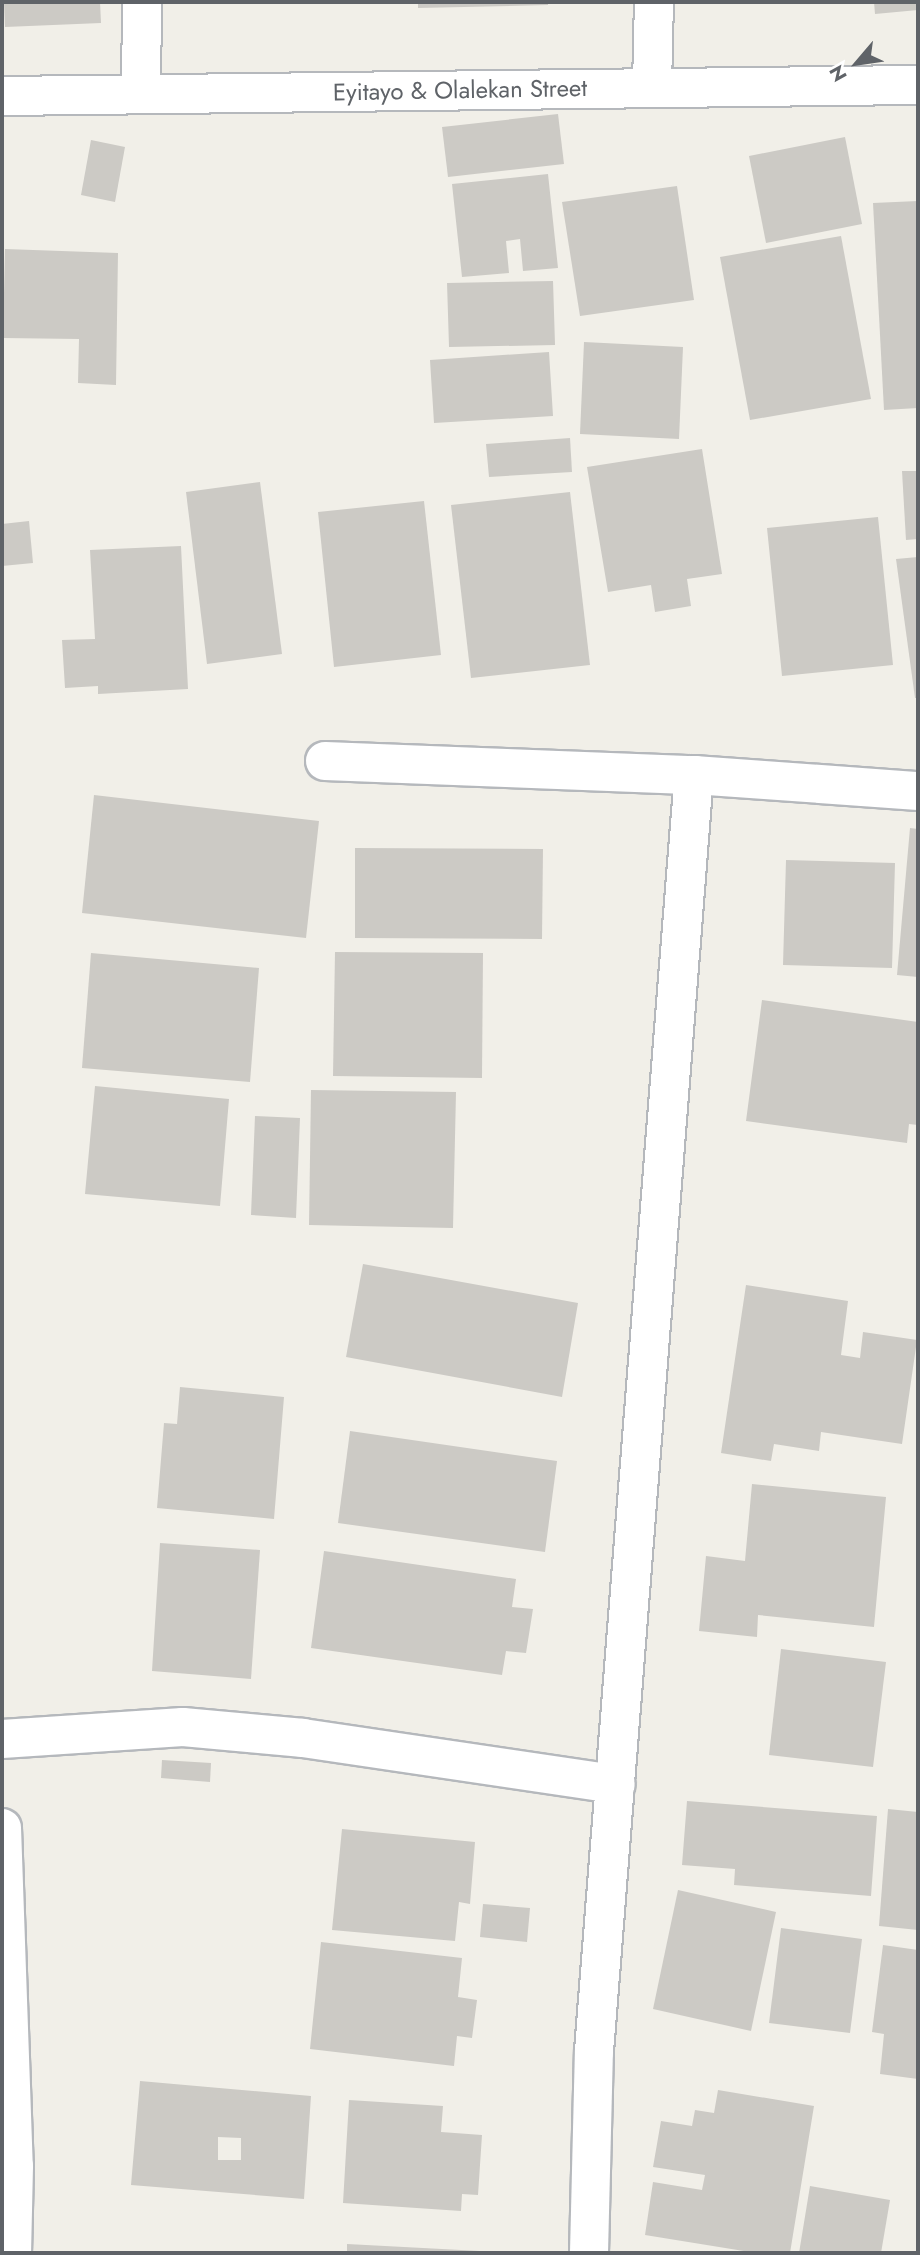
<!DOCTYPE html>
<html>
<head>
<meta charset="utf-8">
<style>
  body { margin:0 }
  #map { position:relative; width:920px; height:2255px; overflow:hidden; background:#f1efe8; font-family:Jost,sans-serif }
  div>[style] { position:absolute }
  .building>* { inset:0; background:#cccac5 }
  .roads { filter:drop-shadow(2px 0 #b5b8bc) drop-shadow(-2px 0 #b5b8bc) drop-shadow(0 2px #b5b8bc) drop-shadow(0 -2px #b5b8bc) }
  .minor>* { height:38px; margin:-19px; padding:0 19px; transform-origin:19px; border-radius:19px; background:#fff }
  span { translate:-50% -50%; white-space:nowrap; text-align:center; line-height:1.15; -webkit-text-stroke:6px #fff; paint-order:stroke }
  .street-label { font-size:24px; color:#5f6368 }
  .frame { position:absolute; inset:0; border:4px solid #5f6368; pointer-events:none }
  .north { position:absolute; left:822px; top:28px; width:70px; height:70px; -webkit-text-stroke:5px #fff; paint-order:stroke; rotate:241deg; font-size:19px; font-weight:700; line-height:28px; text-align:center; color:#5f6368 }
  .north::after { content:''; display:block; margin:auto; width:24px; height:32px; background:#5f6368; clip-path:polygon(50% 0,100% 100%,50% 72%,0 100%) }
</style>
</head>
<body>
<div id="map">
  <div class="building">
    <i style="clip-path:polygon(4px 2px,100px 2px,101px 23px,5px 27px)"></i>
    <i style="clip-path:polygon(418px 2px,548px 2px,548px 5px,418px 8px)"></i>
    <i style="clip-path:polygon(874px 2px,918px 2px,918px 10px,875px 14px)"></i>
    <i style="clip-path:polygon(558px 114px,564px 164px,448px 177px,442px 127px)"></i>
    <i style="clip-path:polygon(845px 137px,862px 224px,766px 243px,749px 156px)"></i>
    <i style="clip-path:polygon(91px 140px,125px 147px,115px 202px,81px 195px)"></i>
    <i style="clip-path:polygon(548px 174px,558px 268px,523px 271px,520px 239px,506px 241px,509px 273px,462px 277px,452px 184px)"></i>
    <i style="clip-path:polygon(677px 186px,694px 300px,580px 316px,562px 202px)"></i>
    <i style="clip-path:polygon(918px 201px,918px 408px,884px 410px,873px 203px)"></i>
    <i style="clip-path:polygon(841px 236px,871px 399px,750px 420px,720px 257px)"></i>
    <i style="clip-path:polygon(5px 249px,118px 253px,116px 385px,78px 383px,79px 339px,3px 338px)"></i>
    <i style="clip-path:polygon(553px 281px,555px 345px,449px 347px,447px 283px)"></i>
    <i style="clip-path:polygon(584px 342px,683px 347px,679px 439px,580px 434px)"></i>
    <i style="clip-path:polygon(549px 352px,553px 416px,434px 423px,430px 360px)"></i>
    <i style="clip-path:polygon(570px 438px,572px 472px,489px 477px,486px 444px)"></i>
    <i style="clip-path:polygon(702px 449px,722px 574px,687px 579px,691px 606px,655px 612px,651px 585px,608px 592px,587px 467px)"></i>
    <i style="clip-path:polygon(902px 471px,918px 471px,918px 539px,906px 540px)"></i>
    <i style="clip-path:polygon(260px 482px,282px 654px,207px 664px,186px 492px)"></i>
    <i style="clip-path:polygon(570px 492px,590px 665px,471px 678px,451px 505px)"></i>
    <i style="clip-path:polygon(424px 501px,441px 655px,334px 667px,318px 512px)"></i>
    <i style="clip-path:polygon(878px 517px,893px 665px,782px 676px,767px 528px)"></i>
    <i style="clip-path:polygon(29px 521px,33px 563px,2px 566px,2px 524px)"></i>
    <i style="clip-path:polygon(181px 546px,188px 689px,98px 694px,98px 686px,65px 688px,62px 640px,95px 639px,90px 550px)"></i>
    <i style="clip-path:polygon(918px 557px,918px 698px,915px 698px,896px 559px)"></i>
    <i style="clip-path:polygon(94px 795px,319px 821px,306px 938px,82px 913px)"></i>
    <i style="clip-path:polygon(910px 828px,918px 829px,918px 977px,897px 975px)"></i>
    <i style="clip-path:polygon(355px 848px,543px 849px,542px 939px,355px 938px)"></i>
    <i style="clip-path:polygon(786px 860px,895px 863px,892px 968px,783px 965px)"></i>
    <i style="clip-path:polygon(335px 952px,483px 953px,482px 1078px,333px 1076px)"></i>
    <i style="clip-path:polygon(91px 953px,259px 968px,250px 1082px,82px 1068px)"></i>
    <i style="clip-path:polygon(762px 1000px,918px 1022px,918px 1125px,909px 1124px,907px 1143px,746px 1121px)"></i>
    <i style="clip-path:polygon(95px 1086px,229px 1099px,220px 1206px,85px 1194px)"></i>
    <i style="clip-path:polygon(311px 1090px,456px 1092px,453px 1228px,309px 1225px)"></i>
    <i style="clip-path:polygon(255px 1116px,300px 1118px,296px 1218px,251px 1215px)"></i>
    <i style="clip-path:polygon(363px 1264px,578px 1303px,562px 1397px,346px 1357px)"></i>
    <i style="clip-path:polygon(746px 1285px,848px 1301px,841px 1355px,860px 1358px,863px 1332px,917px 1340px,902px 1444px,821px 1432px,819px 1451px,774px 1444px,771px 1461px,721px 1453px)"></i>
    <i style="clip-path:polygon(180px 1387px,284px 1397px,274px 1519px,157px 1508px,164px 1423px,177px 1424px)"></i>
    <i style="clip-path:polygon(350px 1431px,557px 1461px,545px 1552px,338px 1523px)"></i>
    <i style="clip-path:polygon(752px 1484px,886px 1497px,874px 1627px,758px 1615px,757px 1637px,699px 1631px,706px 1556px,745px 1561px)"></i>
    <i style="clip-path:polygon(160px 1543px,260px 1550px,251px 1679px,152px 1671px)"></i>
    <i style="clip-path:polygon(324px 1551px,516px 1579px,512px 1607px,533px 1609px,526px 1653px,506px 1651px,502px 1675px,311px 1648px)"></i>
    <i style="clip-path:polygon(781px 1649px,886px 1662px,873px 1767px,769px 1755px)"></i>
    <i style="clip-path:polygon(162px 1760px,211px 1763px,210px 1782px,161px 1778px)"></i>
    <i style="clip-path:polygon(687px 1801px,877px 1816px,871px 1896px,734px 1885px,735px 1869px,682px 1865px)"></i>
    <i style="clip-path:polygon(888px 1809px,918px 1812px,918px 1930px,879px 1926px)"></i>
    <i style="clip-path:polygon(342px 1829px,475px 1842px,470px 1904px,459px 1902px,455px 1941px,332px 1930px)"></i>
    <i style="clip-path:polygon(678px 1890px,776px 1912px,751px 2031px,653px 2009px)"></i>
    <i style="clip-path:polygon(483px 1904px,530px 1908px,527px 1942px,480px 1937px)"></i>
    <i style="clip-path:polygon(781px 1928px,862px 1939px,850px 2033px,769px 2023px)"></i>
    <i style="clip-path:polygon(321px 1942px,462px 1958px,458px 1997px,477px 2000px,472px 2038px,457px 2036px,454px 2066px,310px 2049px)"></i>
    <i style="clip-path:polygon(883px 1945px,918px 1950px,918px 2079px,880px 2074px,884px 2034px,872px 2032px)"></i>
    <i style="clip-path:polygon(evenodd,140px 2081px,311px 2096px,304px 2199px,131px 2185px,140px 2081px,218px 2137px,241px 2138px,241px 2160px,218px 2160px,218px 2137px)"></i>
    <i style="clip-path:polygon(718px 2090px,814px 2106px,790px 2253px,756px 2253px,645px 2235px,653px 2182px,702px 2190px,705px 2175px,653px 2167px,661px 2121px,692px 2126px,695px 2110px,714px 2113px)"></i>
    <i style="clip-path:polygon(349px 2100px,443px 2106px,441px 2132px,482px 2135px,478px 2195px,462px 2194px,461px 2211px,343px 2203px)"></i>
    <i style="clip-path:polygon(810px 2186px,890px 2200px,881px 2253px,799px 2253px)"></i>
    <i style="clip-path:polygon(347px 2244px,480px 2251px,480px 2253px,347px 2253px)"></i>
  </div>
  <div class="roads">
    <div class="minor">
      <i style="left:652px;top:87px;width:85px;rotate:-88.7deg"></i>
      <i style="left:141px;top:94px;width:92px;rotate:-89.4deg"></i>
      <i style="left:2px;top:96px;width:916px;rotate:-0.69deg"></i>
      <i style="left:325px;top:761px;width:369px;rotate:2.2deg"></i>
      <i style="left:694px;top:775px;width:225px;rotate:4.1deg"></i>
      <i style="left:2px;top:1739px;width:181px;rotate:-3.8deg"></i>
      <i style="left:183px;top:1727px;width:121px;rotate:5.2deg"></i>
      <i style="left:303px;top:1738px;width:316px;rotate:8.4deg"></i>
      <i style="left:2px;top:1828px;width:338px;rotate:88deg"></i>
      <i style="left:14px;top:2166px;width:87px;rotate:91.3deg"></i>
      <i style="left:589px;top:2253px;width:202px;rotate:-88.6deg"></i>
      <i style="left:594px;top:2051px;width:1280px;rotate:-85.52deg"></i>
    </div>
  </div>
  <div class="street-label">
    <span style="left:460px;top:90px;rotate:-1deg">Eyitayo &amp; Olalekan Street</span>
  </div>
  <div class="frame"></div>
  <div class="north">N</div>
</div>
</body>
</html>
